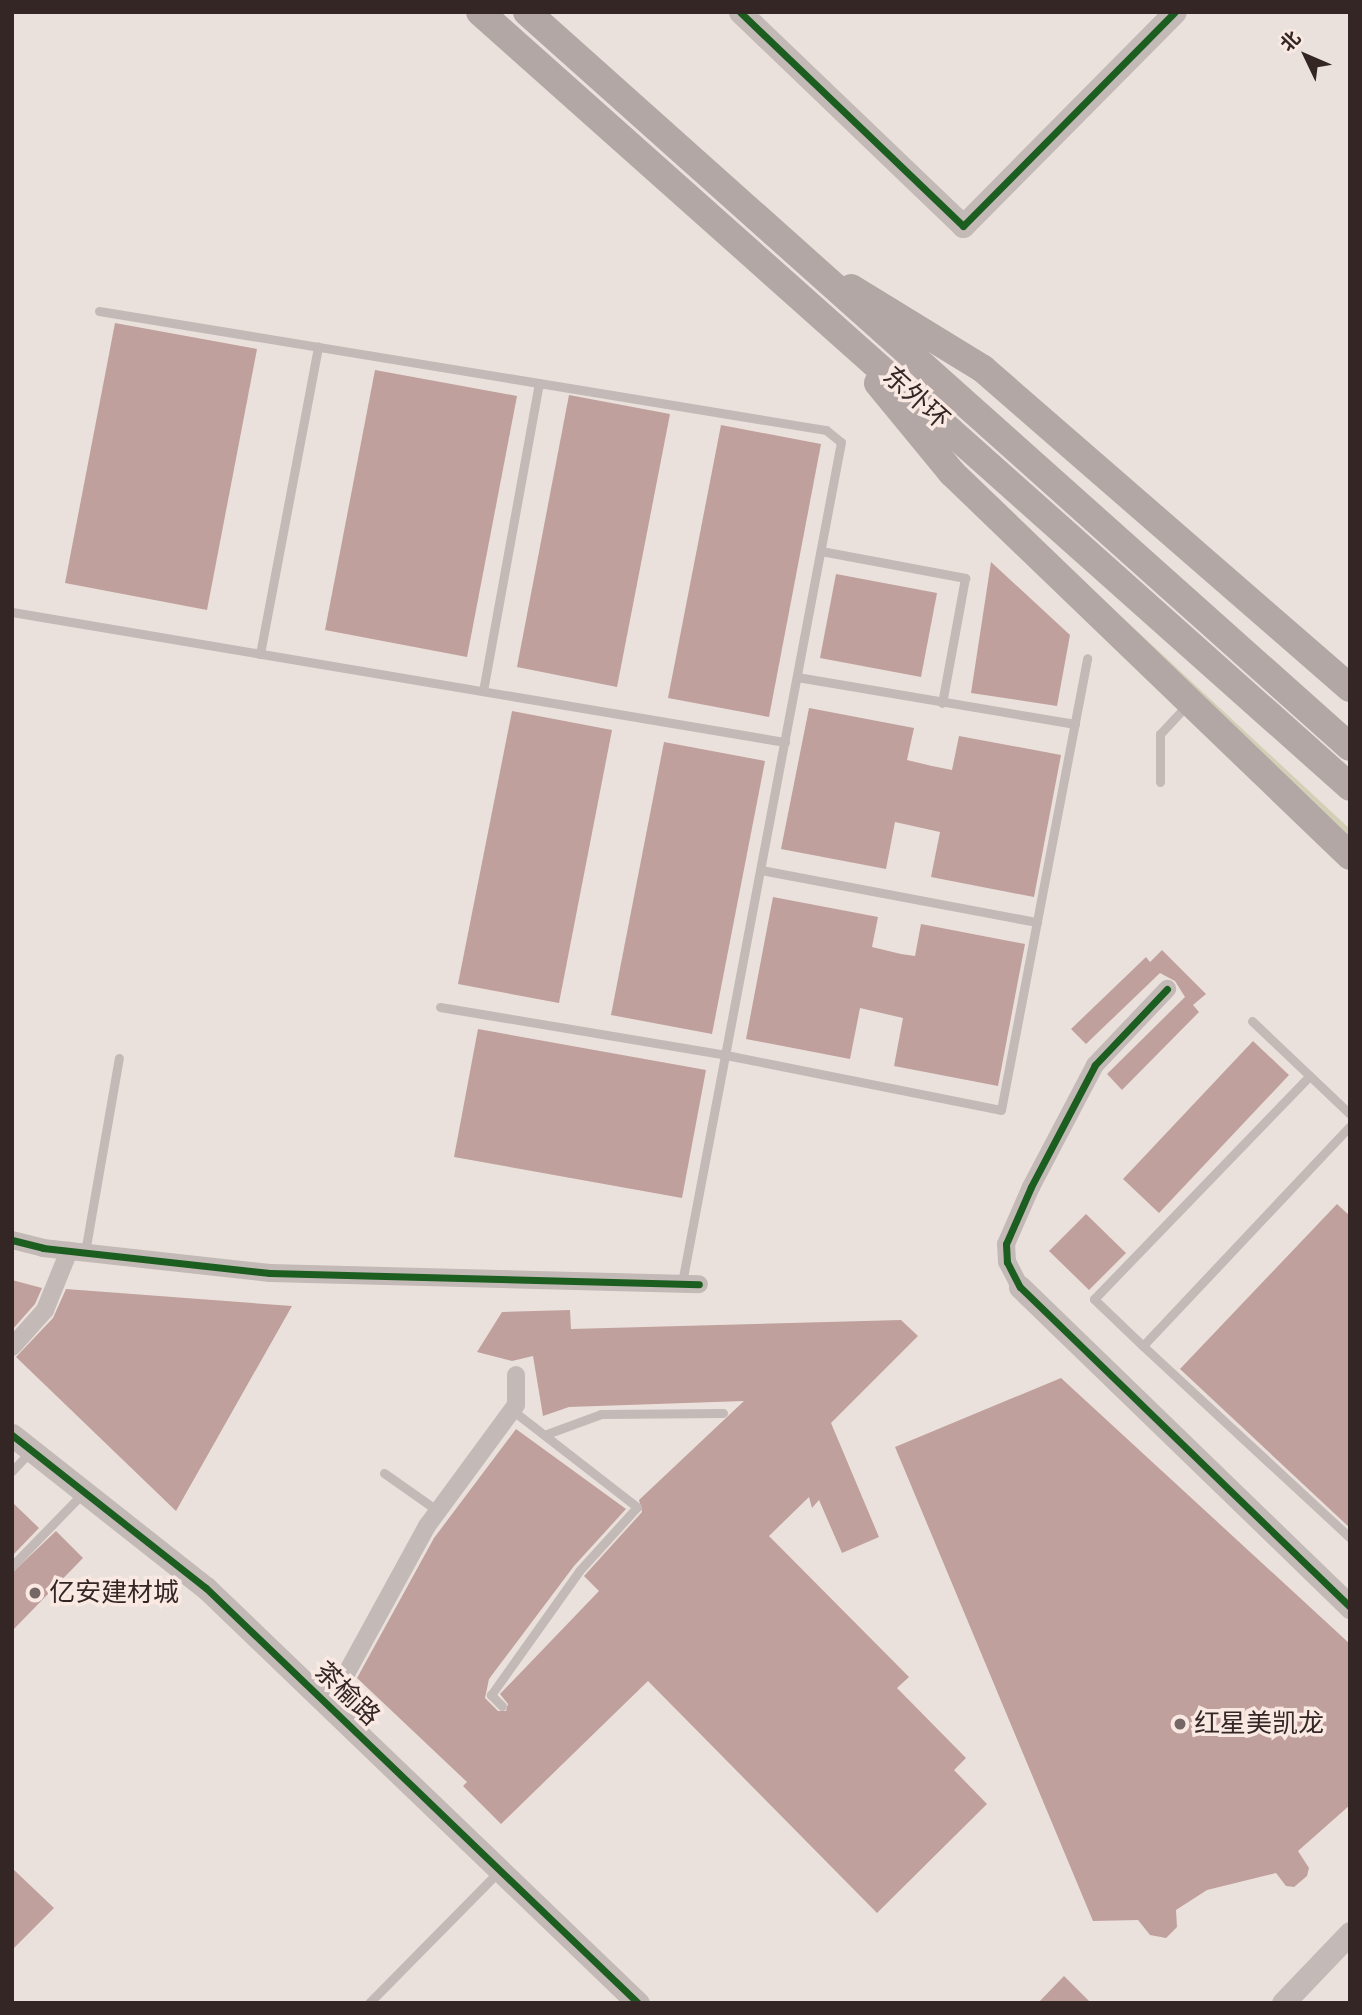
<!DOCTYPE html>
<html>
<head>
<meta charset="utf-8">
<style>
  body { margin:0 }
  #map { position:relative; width:1362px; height:2015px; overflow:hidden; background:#ebe1dc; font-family:Jost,"Noto Sans SC",sans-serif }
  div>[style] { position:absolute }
  .green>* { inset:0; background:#d2cfb6 }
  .building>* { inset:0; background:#c0a09d }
  .service>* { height:9px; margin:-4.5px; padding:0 4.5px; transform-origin:4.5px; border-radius:4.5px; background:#c3b9b6 }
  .minor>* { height:18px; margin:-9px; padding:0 9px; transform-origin:9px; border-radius:9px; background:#c3b9b6 }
  .tertiary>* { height:23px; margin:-11.5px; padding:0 11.5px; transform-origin:11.5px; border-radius:11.5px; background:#c3b9b6 }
  .primary>* { height:28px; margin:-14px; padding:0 14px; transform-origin:14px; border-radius:14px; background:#b2a7a5 }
  .cycleway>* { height:7px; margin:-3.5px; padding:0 3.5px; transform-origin:3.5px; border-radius:3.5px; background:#1b5e20 }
  .dots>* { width:19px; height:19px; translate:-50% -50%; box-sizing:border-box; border:4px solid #f9e9e2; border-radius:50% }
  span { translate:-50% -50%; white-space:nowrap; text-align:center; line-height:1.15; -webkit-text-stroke:7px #f9e9e2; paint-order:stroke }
  .street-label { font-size:26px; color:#342625 }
  .poi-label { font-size:26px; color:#342625 }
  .left { translate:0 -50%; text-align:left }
  .frame { position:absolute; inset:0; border:14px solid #342625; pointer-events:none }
  .north { position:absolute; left:1271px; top:21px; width:70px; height:70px; -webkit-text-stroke:5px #f9e9e2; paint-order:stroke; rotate:314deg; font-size:19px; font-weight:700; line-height:28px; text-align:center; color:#342625 }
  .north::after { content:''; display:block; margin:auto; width:24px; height:32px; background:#342625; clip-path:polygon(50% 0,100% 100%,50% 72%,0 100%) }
</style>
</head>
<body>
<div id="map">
  <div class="green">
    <i style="clip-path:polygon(980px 485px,1350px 829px,1350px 846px)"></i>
  </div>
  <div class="building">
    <i style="clip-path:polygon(115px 323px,257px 349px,207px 610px,65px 583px)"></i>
    <i style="clip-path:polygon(375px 370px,517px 396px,467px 657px,325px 630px)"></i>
    <i style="clip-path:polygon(569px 395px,670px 414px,617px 687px,517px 667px)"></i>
    <i style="clip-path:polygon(721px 425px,821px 444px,769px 717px,668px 698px)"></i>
    <i style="clip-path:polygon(991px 562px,1070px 635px,1057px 706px,971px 693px)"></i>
    <i style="clip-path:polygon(836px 574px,937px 593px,921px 677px,820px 658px)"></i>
    <i style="clip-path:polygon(809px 708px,914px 728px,907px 760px,932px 766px,952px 770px,959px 736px,1061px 755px,1034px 897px,931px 877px,940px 832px,895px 822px,886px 869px,781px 849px)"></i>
    <i style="clip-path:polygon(512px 711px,612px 730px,559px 1003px,458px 984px)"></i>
    <i style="clip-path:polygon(664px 742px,765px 761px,712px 1034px,611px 1015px)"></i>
    <i style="clip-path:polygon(773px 897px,878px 917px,872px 947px,901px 954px,915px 956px,921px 924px,1025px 944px,998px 1086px,894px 1066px,903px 1018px,860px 1008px,850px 1059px,746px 1039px)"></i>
    <i style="clip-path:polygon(1162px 950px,1206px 994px,1193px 1005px,1199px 1012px,1122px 1090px,1107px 1074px,1185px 997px,1175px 981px,1160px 973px,1086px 1044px,1071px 1029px,1146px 957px,1150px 962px)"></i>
    <i style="clip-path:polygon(478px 1029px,706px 1070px,682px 1198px,454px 1157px)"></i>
    <i style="clip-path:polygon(1253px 1041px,1289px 1075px,1159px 1213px,1123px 1179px)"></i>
    <i style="clip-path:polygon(1337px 1204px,1350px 1216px,1350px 1528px,1180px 1369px)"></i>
    <i style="clip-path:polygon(1086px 1214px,1126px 1253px,1089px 1290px,1049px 1251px)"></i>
    <i style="clip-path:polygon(12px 1280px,42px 1288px,35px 1304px,12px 1330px)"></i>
    <i style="clip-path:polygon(66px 1289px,292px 1306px,176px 1511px,16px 1357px,53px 1318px)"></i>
    <i style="clip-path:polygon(570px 1310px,571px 1329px,901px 1320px,918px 1336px,831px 1423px,879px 1537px,842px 1553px,819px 1500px,812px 1508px,809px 1497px,769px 1536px,909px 1677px,897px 1688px,966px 1758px,954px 1770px,987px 1804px,877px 1913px,648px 1681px,501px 1824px,463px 1786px,467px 1782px,357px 1678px,434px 1538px,516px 1429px,626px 1509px,574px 1566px,489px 1679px,485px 1698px,498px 1711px,506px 1711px,508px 1704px,500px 1694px,599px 1591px,584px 1576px,642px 1512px,639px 1500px,744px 1401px,569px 1407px,543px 1416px,533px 1356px,512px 1361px,477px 1352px,502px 1312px)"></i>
    <i style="clip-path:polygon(1061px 1378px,1350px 1644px,1350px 1805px,1298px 1851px,1309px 1868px,1307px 1876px,1294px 1887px,1286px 1886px,1276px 1873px,1207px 1890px,1176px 1910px,1177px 1927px,1166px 1938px,1150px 1935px,1138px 1920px,1093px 1921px,895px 1447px)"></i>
    <i style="clip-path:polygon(12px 1502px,39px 1528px,12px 1556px)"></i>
    <i style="clip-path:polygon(56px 1531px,83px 1558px,12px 1631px,12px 1573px)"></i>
    <i style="clip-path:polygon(12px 1868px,54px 1908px,12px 1950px)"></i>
    <i style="clip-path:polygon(1064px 1976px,1091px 2003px,1038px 2003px)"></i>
  </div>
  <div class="service">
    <i style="left:99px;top:311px;width:737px;rotate:9.3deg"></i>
    <i style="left:826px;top:430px;width:19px;rotate:39deg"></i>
    <i style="left:841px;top:442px;width:856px;rotate:100.71deg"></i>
    <i style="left:821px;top:551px;width:147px;rotate:10.6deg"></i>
    <i style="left:965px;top:578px;width:127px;rotate:100.4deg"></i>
    <i style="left:12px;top:612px;width:784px;rotate:9.55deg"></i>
    <i style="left:260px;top:654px;width:313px;rotate:-79.3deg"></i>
    <i style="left:797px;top:677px;width:282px;rotate:9.6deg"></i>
    <i style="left:483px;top:691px;width:313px;rotate:-79.7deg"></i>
    <i style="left:1160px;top:782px;width:48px;rotate:-90deg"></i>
    <i style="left:1160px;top:734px;width:41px;rotate:-47deg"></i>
    <i style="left:761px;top:870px;width:281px;rotate:10.7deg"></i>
    <i style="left:440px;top:1007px;width:290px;rotate:9.5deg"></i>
    <i style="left:726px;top:1055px;width:280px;rotate:11.3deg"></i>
    <i style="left:1001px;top:1110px;width:460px;rotate:-79.2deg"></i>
    <i style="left:1252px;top:1021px;width:135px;rotate:43.5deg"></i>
    <i style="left:1350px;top:1126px;width:302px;rotate:133.3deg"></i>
    <i style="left:1143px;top:1346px;width:282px;rotate:42.8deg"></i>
    <i style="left:85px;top:1252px;width:197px;rotate:-80.1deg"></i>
    <i style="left:1143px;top:1346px;width:68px;rotate:-136.2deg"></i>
    <i style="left:1094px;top:1299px;width:310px;rotate:-46deg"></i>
    <i style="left:544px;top:1435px;width:61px;rotate:-20.2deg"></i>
    <i style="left:601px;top:1414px;width:122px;rotate:-0.5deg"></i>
    <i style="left:12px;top:1471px;width:26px;rotate:-47deg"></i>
    <i style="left:384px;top:1473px;width:66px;rotate:35.1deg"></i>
    <i style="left:12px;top:1566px;width:103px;rotate:-45.8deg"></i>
    <i style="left:502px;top:1706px;width:16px;rotate:-135deg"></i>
    <i style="left:491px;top:1695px;width:152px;rotate:-54.6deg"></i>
    <i style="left:579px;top:1571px;width:86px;rotate:-47.8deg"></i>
    <i style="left:637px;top:1507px;width:158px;rotate:-142.2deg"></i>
    <i style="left:369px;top:2003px;width:184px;rotate:-45.4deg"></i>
  </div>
  <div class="minor">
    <i style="left:12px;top:1240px;width:32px;rotate:14deg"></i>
    <i style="left:43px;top:1248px;width:228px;rotate:6.3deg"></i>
    <i style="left:270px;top:1273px;width:429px;rotate:1.5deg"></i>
    <i style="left:1020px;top:1287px;width:28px;rotate:-117deg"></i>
    <i style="left:1007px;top:1262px;width:18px;rotate:-93deg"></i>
    <i style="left:1006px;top:1244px;width:62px;rotate:-66.3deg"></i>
    <i style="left:1031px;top:1187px;width:138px;rotate:-62.3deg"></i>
    <i style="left:1095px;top:1065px;width:105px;rotate:-46.5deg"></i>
    <i style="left:12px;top:1347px;width:50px;rotate:-48.3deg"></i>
    <i style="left:45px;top:1310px;width:64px;rotate:-67.9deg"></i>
    <i style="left:324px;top:1701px;width:35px;rotate:-51deg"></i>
    <i style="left:346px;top:1674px;width:169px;rotate:-61.3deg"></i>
    <i style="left:427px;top:1526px;width:150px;rotate:-53.7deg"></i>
    <i style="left:516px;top:1405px;width:30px;rotate:-90deg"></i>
  </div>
  <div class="tertiary">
    <i style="left:740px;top:12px;width:309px;rotate:43.8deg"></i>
    <i style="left:963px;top:226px;width:301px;rotate:-45.3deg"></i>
    <i style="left:1020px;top:1287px;width:460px;rotate:44.1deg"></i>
    <i style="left:12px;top:1435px;width:247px;rotate:38.3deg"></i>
    <i style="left:206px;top:1588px;width:599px;rotate:43.85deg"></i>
    <i style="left:1283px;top:2003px;width:97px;rotate:-46.3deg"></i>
  </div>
  <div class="primary">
    <i style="left:480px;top:12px;width:1165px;rotate:41.69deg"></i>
    <i style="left:527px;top:12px;width:1103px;rotate:41.77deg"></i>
    <i style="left:851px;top:288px;width:155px;rotate:31.5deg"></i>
    <i style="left:983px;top:369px;width:486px;rotate:41deg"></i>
    <i style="left:878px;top:383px;width:117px;rotate:50.6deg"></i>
    <i style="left:952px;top:473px;width:552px;rotate:43.9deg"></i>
  </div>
  <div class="cycleway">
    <i style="left:740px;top:12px;width:309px;rotate:43.8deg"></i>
    <i style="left:963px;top:226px;width:301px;rotate:-45.3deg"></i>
    <i style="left:1167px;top:989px;width:105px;rotate:133.5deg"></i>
    <i style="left:1095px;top:1065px;width:138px;rotate:117.7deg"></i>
    <i style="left:1031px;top:1187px;width:62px;rotate:113.7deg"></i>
    <i style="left:1006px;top:1244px;width:18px;rotate:87deg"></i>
    <i style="left:1007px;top:1262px;width:28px;rotate:63deg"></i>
    <i style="left:1020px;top:1287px;width:460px;rotate:44.1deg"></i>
    <i style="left:12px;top:1240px;width:32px;rotate:14deg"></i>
    <i style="left:43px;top:1248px;width:228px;rotate:6.3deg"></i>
    <i style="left:270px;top:1273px;width:429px;rotate:1.5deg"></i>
    <i style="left:12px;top:1435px;width:247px;rotate:38.3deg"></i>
    <i style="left:206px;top:1588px;width:599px;rotate:43.85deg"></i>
  </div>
  <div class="dots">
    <i style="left:35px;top:1593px;background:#746765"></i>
    <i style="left:1180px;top:1724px;background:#746765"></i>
  </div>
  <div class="street-label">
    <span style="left:916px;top:398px;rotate:42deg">东外环</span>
    <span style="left:347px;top:1694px;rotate:44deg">茶榆路</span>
  </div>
  <div class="poi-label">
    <span class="left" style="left:49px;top:1593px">亿安建材城</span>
    <span class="left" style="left:1194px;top:1724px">红星美凯龙</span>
  </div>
  <div class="frame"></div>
  <div class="north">北</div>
</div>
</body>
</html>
